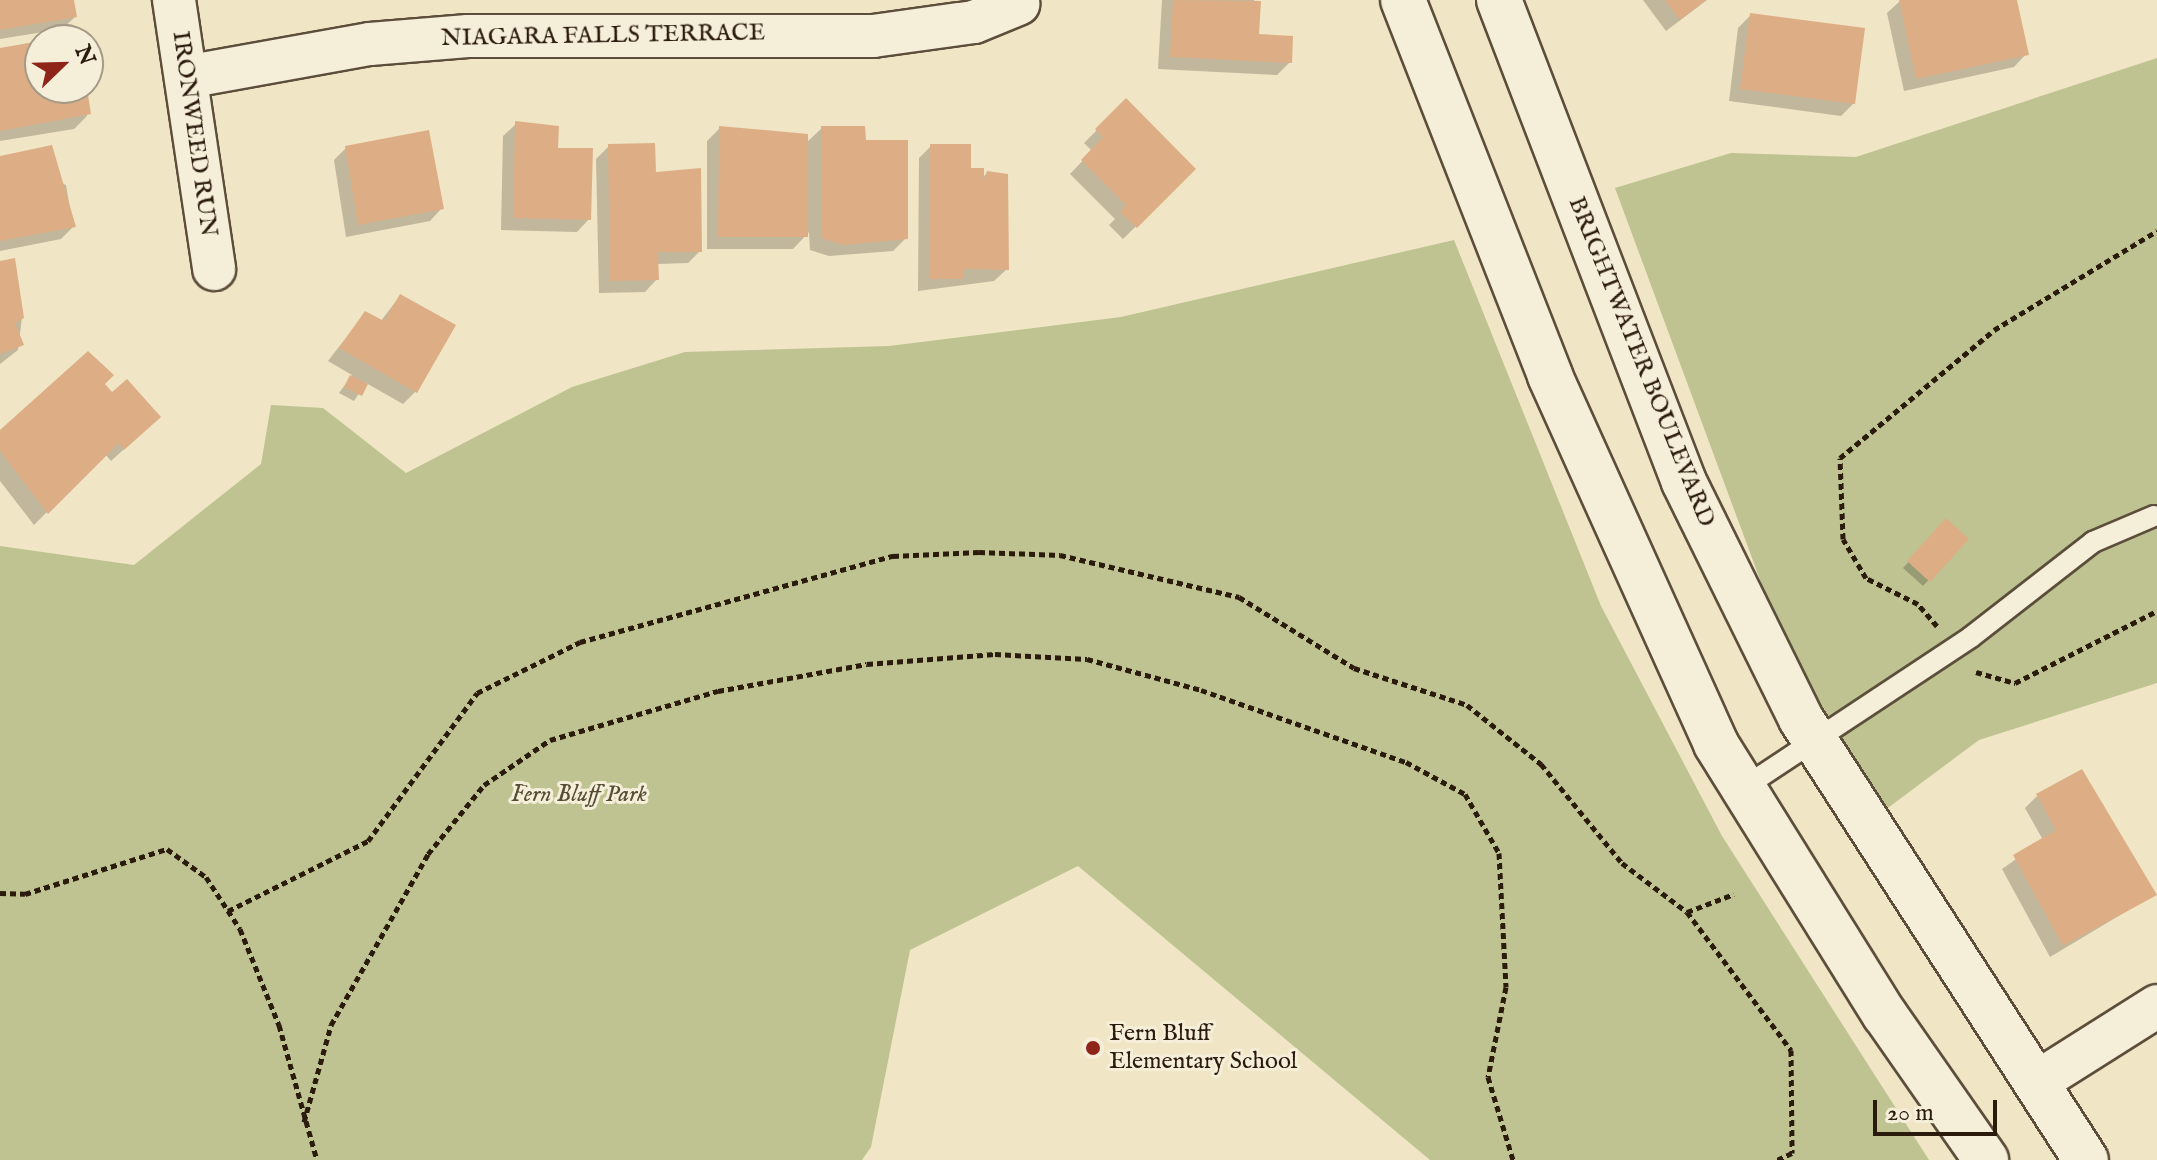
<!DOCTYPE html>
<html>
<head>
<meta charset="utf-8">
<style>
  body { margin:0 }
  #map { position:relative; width:2157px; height:1160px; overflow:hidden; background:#f0e5c4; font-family:"IM FELL English",serif }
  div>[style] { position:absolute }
  .green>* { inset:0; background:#bec391 }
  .shadow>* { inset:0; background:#0003 }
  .building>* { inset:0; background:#ddae86 }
  .path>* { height:5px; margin-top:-2.5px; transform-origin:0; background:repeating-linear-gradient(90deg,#2b1b0d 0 6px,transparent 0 10px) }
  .roads { filter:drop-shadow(2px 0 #5c4e3b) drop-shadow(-2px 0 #5c4e3b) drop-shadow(0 2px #5c4e3b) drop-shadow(0 -2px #5c4e3b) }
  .service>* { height:20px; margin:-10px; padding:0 10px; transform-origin:10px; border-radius:10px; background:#f5eed9 }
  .minor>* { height:42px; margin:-21px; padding:0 21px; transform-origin:21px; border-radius:21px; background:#f5eed9 }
  .tertiary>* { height:44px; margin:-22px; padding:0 22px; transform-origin:22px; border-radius:22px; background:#f5eed9 }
  .dots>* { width:22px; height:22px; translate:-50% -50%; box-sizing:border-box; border:4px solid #f5eed9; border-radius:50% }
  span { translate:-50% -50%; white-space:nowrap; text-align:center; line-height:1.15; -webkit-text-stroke:6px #f5eed9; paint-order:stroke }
  .street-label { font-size:24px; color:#2b1b0d }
  .park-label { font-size:24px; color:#574d35; font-style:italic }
  .poi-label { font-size:24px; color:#2b1b0d }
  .left { translate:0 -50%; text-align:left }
  .north { position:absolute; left:24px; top:24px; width:80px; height:80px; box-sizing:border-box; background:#f5eed9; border:2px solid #a49a87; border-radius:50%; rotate:67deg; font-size:22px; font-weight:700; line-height:32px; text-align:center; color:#2b1b0d }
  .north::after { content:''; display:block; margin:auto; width:28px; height:36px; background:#8f2418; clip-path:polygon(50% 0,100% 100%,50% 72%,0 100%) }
  .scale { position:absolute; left:1873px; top:1100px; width:124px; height:36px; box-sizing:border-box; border:4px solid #2b1b0d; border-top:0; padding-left:10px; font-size:24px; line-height:28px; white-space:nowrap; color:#2b1b0d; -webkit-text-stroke:6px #f5eed9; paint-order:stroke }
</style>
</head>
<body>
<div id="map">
  <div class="green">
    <i style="clip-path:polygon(2157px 58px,2157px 683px,1979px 740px,1885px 810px,1782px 639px,1615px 188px,1731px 153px,1856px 157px)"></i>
    <i style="clip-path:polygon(1454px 240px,1601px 606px,1722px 836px,1929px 1160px,1430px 1160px,1078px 866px,910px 950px,871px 1147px,862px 1160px,0 1160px,0 546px,134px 565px,261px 464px,271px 405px,323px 408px,406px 473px,572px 387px,685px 352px,889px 346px,1121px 317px)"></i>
  </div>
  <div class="shadow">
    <i style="clip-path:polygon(0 0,72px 0,75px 17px,62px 29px,0 39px)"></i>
    <i style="clip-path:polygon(1162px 0,1254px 0,1257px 36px,1290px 62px,1277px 75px,1158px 69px)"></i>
    <i style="clip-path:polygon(1643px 0,1707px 0,1666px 31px)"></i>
    <i style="clip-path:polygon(2015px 0,2026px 54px,2014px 67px,1904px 91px,1887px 13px,1900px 1px)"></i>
    <i style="clip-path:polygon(1751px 15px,1854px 103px,1841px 116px,1729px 101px,1738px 28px)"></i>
    <i style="clip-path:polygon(40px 43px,40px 88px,83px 88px,87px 116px,74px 129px,0 141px,0 50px)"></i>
    <i style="clip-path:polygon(1126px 101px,1194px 169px,1123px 239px,1109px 225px,1115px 219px,1070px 174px,1092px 151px,1084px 143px)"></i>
    <i style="clip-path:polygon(516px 124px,589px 219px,577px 232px,501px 230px,503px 136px)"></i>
    <i style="clip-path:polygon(720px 128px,806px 143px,822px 128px,864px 142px,906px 238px,893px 251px,829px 256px,810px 250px,809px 232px,793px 249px,707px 249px,707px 141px)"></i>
    <i style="clip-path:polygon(609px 146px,700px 251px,688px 263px,657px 264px,657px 279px,645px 292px,599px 293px,596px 159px)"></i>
    <i style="clip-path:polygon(931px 146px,982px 178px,987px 173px,1007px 269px,994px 281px,918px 291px,919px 158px)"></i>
    <i style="clip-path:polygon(346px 148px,442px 208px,430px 221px,346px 237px,334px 160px)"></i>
    <i style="clip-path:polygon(0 157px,66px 185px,73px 227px,61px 239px,0 251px)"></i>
    <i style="clip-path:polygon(0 263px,22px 317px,18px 350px,0 364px)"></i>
    <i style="clip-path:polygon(400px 296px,415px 392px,403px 404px,366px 383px,354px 401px,339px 393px,352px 375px,328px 361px,365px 313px,380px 322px)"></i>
    <i style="clip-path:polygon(103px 384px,146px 429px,111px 461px,105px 454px,34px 525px,0 481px,0 433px)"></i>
    <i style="clip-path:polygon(1946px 521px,1967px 539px,1923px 586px,1903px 568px)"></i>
    <i style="clip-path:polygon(2082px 771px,2152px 896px,2050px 957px,2002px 869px,2043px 840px,2025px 808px,2036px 797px,2063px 838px,2036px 797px)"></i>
  </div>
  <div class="building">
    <i style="clip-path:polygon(0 0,74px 0,77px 17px,0 30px)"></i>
    <i style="clip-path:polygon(1173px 0,1261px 1px,1259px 34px,1293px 36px,1292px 63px,1170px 57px)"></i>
    <i style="clip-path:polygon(1665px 0,1706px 0,1680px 20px)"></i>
    <i style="clip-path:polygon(1899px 0,2017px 0,2029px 55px,1916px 79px)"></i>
    <i style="clip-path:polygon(1750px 13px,1865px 28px,1855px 104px,1740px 89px)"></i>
    <i style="clip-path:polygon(40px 41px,40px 88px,87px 88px,91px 114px,0 131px,0 48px)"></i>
    <i style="clip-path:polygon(1126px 98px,1196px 169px,1137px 228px,1120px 212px,1126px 205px,1081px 160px,1103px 137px,1095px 129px)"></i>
    <i style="clip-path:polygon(515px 121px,559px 126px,558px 148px,593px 148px,591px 220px,513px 218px)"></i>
    <i style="clip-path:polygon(719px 126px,808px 134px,808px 237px,718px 237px)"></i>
    <i style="clip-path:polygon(821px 126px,865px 126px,866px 140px,908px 140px,908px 239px,843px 245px,821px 238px)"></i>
    <i style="clip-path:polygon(429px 130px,444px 209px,358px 225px,345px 146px)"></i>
    <i style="clip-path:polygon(655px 143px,656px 172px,701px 168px,702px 252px,658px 252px,659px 280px,610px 281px,608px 144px)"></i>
    <i style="clip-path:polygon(930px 144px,971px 144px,971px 168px,984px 168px,984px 181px,987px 171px,1008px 174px,1009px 270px,964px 269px,963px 279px,930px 279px)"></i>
    <i style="clip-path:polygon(52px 145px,76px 227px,0 241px,0 156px)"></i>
    <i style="clip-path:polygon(15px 258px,24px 318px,15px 323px,24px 345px,0 354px,0 261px)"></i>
    <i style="clip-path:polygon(400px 294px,456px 325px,417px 393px,339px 348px,365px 311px,384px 321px)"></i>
    <i style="clip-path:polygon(88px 351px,114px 375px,105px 384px,112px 392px,127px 379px,161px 417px,124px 450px,119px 443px,48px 514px,0 451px,0 430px)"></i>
    <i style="clip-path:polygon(350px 375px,368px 384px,362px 396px,344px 387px)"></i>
    <i style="clip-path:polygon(1946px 518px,1969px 539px,1930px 582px,1907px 561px)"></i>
    <i style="clip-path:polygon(2082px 769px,2157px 895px,2063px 946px,2013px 855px,2056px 830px,2036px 794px)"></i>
  </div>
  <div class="path">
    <i style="left:1937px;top:626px;width:29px;rotate:-131deg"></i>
    <i style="left:1918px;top:604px;width:58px;rotate:-153.4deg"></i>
    <i style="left:1866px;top:578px;width:45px;rotate:-120.5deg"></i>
    <i style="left:1843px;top:539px;width:81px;rotate:-92.1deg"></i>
    <i style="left:1840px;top:458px;width:200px;rotate:-39.7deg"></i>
    <i style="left:1994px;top:330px;width:191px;rotate:-31.3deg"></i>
    <i style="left:1976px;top:672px;width:41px;rotate:15.8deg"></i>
    <i style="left:2015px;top:683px;width:159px;rotate:-26.9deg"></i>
    <i style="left:0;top:893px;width:25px;rotate:2deg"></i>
    <i style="left:25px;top:894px;width:149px;rotate:-17.6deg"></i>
    <i style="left:167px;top:849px;width:48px;rotate:35.7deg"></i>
    <i style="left:206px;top:877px;width:62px;rotate:56.8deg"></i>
    <i style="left:240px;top:929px;width:104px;rotate:67.9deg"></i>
    <i style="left:279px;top:1025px;width:140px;rotate:74.3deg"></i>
    <i style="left:228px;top:911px;width:157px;rotate:-26.6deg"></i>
    <i style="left:368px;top:841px;width:184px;rotate:-53.6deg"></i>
    <i style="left:477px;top:693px;width:115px;rotate:-26.3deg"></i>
    <i style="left:580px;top:642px;width:325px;rotate:-15.4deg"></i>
    <i style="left:893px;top:556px;width:86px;rotate:-2.7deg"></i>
    <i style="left:979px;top:552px;width:81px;rotate:2.1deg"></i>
    <i style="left:1060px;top:555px;width:184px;rotate:13.2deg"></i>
    <i style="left:1239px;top:597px;width:135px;rotate:31.7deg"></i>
    <i style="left:1354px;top:668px;width:119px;rotate:18.1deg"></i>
    <i style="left:1467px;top:705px;width:95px;rotate:38.6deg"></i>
    <i style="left:1541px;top:764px;width:128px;rotate:50.7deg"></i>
    <i style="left:1622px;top:863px;width:81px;rotate:37deg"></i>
    <i style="left:1687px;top:912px;width:50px;rotate:-21deg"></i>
    <i style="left:1687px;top:912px;width:173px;rotate:53deg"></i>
    <i style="left:1791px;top:1050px;width:103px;rotate:89.4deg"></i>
    <i style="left:1792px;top:1153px;width:17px;rotate:155deg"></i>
    <i style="left:304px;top:1122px;width:101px;rotate:-74.4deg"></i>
    <i style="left:331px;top:1025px;width:197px;rotate:-60.4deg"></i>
    <i style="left:428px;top:854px;width:89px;rotate:-50.9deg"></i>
    <i style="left:484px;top:785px;width:80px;rotate:-34.3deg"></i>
    <i style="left:550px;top:740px;width:175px;rotate:-16.3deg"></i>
    <i style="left:718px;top:691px;width:151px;rotate:-10.3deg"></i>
    <i style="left:867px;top:664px;width:128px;rotate:-4.5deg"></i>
    <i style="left:995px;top:654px;width:92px;rotate:3.1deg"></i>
    <i style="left:1087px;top:659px;width:118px;rotate:15.2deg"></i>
    <i style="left:1201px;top:690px;width:217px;rotate:19.4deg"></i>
    <i style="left:1406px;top:762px;width:67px;rotate:28.5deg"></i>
    <i style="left:1465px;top:794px;width:68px;rotate:60deg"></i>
    <i style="left:1499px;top:853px;width:134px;rotate:87deg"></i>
    <i style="left:1506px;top:987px;width:92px;rotate:101.3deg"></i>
    <i style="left:1488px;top:1077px;width:87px;rotate:73.2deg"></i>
  </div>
  <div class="roads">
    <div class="service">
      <i style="left:1743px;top:788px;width:273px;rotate:-33.5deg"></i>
      <i style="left:1971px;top:637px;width:155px;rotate:-37.9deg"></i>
      <i style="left:2093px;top:542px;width:66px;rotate:-23.1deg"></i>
    </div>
    <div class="minor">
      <i style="left:174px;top:0;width:272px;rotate:81.5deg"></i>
      <i style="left:186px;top:77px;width:187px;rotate:-10.2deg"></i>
      <i style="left:370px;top:44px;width:98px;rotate:-4.7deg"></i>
      <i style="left:468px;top:36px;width:405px"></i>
      <i style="left:873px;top:36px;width:102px;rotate:-7.9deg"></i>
      <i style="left:974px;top:22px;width:48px;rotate:-22.2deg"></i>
      <i style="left:2037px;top:1082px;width:142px;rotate:-32.3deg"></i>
    </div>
    <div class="tertiary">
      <i style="left:1403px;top:0;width:404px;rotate:68.6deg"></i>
      <i style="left:1550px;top:376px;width:404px;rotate:65.7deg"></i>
      <i style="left:1716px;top:744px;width:319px;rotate:58.1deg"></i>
      <i style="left:1885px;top:1015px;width:177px;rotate:55.1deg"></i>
      <i style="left:1499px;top:0;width:516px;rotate:69deg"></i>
      <i style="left:1684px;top:482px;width:264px;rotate:63.7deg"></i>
      <i style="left:1801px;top:719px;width:525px;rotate:57.13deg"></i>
    </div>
  </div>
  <div class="dots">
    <i style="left:1093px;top:1048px;background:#8f2418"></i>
  </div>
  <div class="street-label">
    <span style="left:603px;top:36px;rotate:-1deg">NIAGARA FALLS TERRACE</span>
    <span style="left:194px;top:134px;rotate:82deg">IRONWEED RUN</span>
    <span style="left:1641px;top:362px;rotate:68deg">BRIGHTWATER BOULEVARD</span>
  </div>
  <div class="park-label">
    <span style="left:579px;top:795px">Fern Bluff Park</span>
  </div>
  <div class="poi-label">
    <span class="left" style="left:1109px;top:1048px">Fern Bluff<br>Elementary School</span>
  </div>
  <div class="north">N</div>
  <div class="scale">20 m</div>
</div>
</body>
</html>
